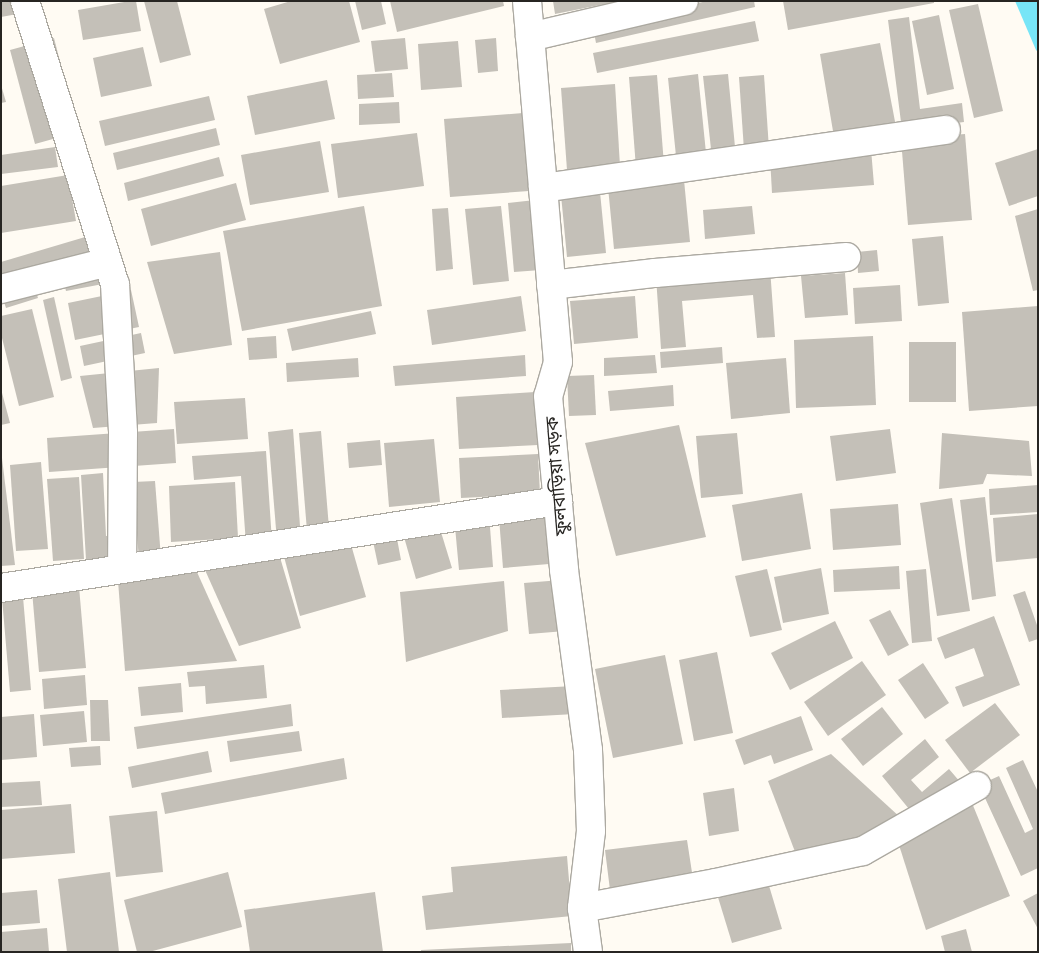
<!DOCTYPE html>
<html>
<head>
<meta charset="utf-8">
<style>
  body { margin:0 }
  #map { position:relative; width:1039px; height:953px; overflow:hidden; background:#fffbf3; font-family:Barlow,"Noto Sans Bengali",sans-serif }
  div>[style] { position:absolute }
  .water>* { inset:0; background:#77e5f7 }
  .building>* { inset:0; background:#c4c0b8 }
  .roads { filter:drop-shadow(1px 0 #aca9a1) drop-shadow(-1px 0 #aca9a1) drop-shadow(0 1px #aca9a1) drop-shadow(0 -1px #aca9a1) }
  .street>* { height:28px; margin:-14px; padding:0 14px; transform-origin:14px; border-radius:14px; background:#fff }
  span { translate:-50% -50%; white-space:nowrap; text-align:center; line-height:1.15; -webkit-text-stroke:4px #fff; paint-order:stroke }
  .street-label { font-size:18px; color:#272522 }
  .frame { position:absolute; inset:0; border:2px solid #272522; pointer-events:none }
</style>
</head>
<body>
<div id="map">
  <div class="water">
    <i style="clip-path:polygon(1015px 1px,1038px 1px,1038px 52px,1036px 50px)"></i>
  </div>
  <div class="building">
    <i style="clip-path:polygon(1px 1px,21px 1px,23px 13px,1px 17px)"></i>
    <i style="clip-path:polygon(130px 1px,136px 1px,141px 31px,83px 40px,78px 10px)"></i>
    <i style="clip-path:polygon(144px 1px,177px 1px,191px 55px,160px 63px)"></i>
    <i style="clip-path:polygon(291px 1px,349px 1px,360px 42px,280px 64px,264px 9px)"></i>
    <i style="clip-path:polygon(355px 1px,381px 1px,386px 24px,362px 30px)"></i>
    <i style="clip-path:polygon(390px 1px,503px 1px,504px 6px,397px 32px)"></i>
    <i style="clip-path:polygon(553px 1px,615px 1px,615px 2px,555px 14px)"></i>
    <i style="clip-path:polygon(707px 1px,754px 1px,755px 7px,596px 43px,593px 27px)"></i>
    <i style="clip-path:polygon(783px 1px,934px 1px,934px 3px,788px 30px)"></i>
    <i style="clip-path:polygon(978px 4px,1003px 111px,974px 118px,949px 10px)"></i>
    <i style="clip-path:polygon(939px 15px,954px 89px,927px 95px,912px 21px)"></i>
    <i style="clip-path:polygon(909px 17px,920px 109px,962px 103px,964px 122px,902px 130px,888px 20px)"></i>
    <i style="clip-path:polygon(755px 21px,759px 41px,597px 73px,593px 53px)"></i>
    <i style="clip-path:polygon(54px 38px,78px 132px,35px 144px,10px 50px)"></i>
    <i style="clip-path:polygon(405px 38px,408px 69px,375px 72px,371px 41px)"></i>
    <i style="clip-path:polygon(496px 38px,498px 71px,478px 73px,475px 40px)"></i>
    <i style="clip-path:polygon(458px 41px,462px 87px,421px 90px,418px 44px)"></i>
    <i style="clip-path:polygon(880px 43px,897px 132px,835px 143px,820px 54px)"></i>
    <i style="clip-path:polygon(143px 47px,152px 86px,101px 97px,93px 58px)"></i>
    <i style="clip-path:polygon(392px 73px,394px 97px,358px 99px,357px 75px)"></i>
    <i style="clip-path:polygon(698px 74px,706px 153px,676px 156px,668px 78px)"></i>
    <i style="clip-path:polygon(728px 74px,735px 147px,711px 149px,703px 76px)"></i>
    <i style="clip-path:polygon(657px 75px,664px 165px,636px 168px,629px 77px)"></i>
    <i style="clip-path:polygon(764px 75px,769px 149px,744px 150px,739px 77px)"></i>
    <i style="clip-path:polygon(327px 80px,335px 119px,255px 135px,247px 96px)"></i>
    <i style="clip-path:polygon(615px 84px,620px 166px,567px 170px,561px 88px)"></i>
    <i style="clip-path:polygon(1px 85px,6px 102px,1px 103px)"></i>
    <i style="clip-path:polygon(209px 96px,215px 120px,105px 146px,99px 121px)"></i>
    <i style="clip-path:polygon(399px 102px,400px 123px,359px 125px,359px 104px)"></i>
    <i style="clip-path:polygon(523px 113px,529px 191px,450px 197px,444px 119px)"></i>
    <i style="clip-path:polygon(216px 128px,220px 145px,117px 170px,113px 153px)"></i>
    <i style="clip-path:polygon(417px 133px,424px 186px,338px 198px,331px 144px)"></i>
    <i style="clip-path:polygon(965px 134px,972px 220px,908px 225px,901px 139px)"></i>
    <i style="clip-path:polygon(320px 141px,329px 192px,250px 205px,241px 155px)"></i>
    <i style="clip-path:polygon(55px 147px,58px 167px,1px 174px,1px 155px)"></i>
    <i style="clip-path:polygon(871px 149px,874px 185px,772px 193px,770px 157px)"></i>
    <i style="clip-path:polygon(1038px 149px,1038px 196px,1009px 206px,995px 163px)"></i>
    <i style="clip-path:polygon(219px 157px,224px 176px,128px 201px,124px 183px)"></i>
    <i style="clip-path:polygon(68px 175px,76px 221px,1px 233px,1px 186px)"></i>
    <i style="clip-path:polygon(684px 180px,690px 242px,614px 249px,608px 187px)"></i>
    <i style="clip-path:polygon(236px 183px,246px 220px,151px 246px,141px 209px)"></i>
    <i style="clip-path:polygon(600px 192px,606px 253px,567px 257px,561px 195px)"></i>
    <i style="clip-path:polygon(535px 200px,541px 270px,514px 272px,508px 203px)"></i>
    <i style="clip-path:polygon(364px 206px,382px 306px,242px 331px,223px 231px)"></i>
    <i style="clip-path:polygon(501px 206px,509px 281px,473px 285px,465px 209px)"></i>
    <i style="clip-path:polygon(752px 206px,755px 234px,705px 239px,703px 210px)"></i>
    <i style="clip-path:polygon(448px 208px,453px 269px,436px 271px,432px 209px)"></i>
    <i style="clip-path:polygon(1038px 209px,1038px 290px,1033px 291px,1015px 216px)"></i>
    <i style="clip-path:polygon(102px 232px,107px 250px,1px 282px,1px 262px)"></i>
    <i style="clip-path:polygon(943px 236px,949px 303px,918px 306px,912px 239px)"></i>
    <i style="clip-path:polygon(877px 250px,879px 271px,858px 273px,857px 252px)"></i>
    <i style="clip-path:polygon(220px 252px,232px 345px,174px 354px,147px 262px)"></i>
    <i style="clip-path:polygon(770px 268px,775px 337px,757px 338px,753px 295px,682px 301px,686px 347px,661px 349px,656px 277px)"></i>
    <i style="clip-path:polygon(62px 273px,124px 280px,66px 291px)"></i>
    <i style="clip-path:polygon(845px 273px,848px 315px,805px 318px,801px 276px)"></i>
    <i style="clip-path:polygon(31px 278px,38px 298px,6px 308px,1px 293px)"></i>
    <i style="clip-path:polygon(900px 285px,902px 321px,855px 324px,853px 288px)"></i>
    <i style="clip-path:polygon(131px 290px,139px 327px,75px 340px,68px 303px)"></i>
    <i style="clip-path:polygon(521px 296px,526px 331px,432px 345px,427px 310px)"></i>
    <i style="clip-path:polygon(635px 296px,638px 338px,574px 344px,570px 301px)"></i>
    <i style="clip-path:polygon(54px 297px,72px 378px,61px 381px,43px 300px)"></i>
    <i style="clip-path:polygon(1038px 306px,1038px 406px,969px 411px,962px 312px)"></i>
    <i style="clip-path:polygon(32px 309px,54px 397px,19px 406px,1px 334px,1px 316px)"></i>
    <i style="clip-path:polygon(371px 311px,376px 334px,292px 351px,287px 329px)"></i>
    <i style="clip-path:polygon(141px 333px,145px 353px,84px 366px,80px 346px)"></i>
    <i style="clip-path:polygon(276px 336px,277px 358px,249px 360px,247px 338px)"></i>
    <i style="clip-path:polygon(873px 336px,876px 405px,796px 408px,794px 340px)"></i>
    <i style="clip-path:polygon(909px 342px,956px 342px,956px 402px,909px 402px)"></i>
    <i style="clip-path:polygon(722px 347px,723px 363px,661px 368px,660px 352px)"></i>
    <i style="clip-path:polygon(525px 355px,526px 376px,395px 386px,393px 366px)"></i>
    <i style="clip-path:polygon(655px 355px,657px 373px,604px 376px,604px 358px)"></i>
    <i style="clip-path:polygon(358px 358px,359px 377px,287px 382px,286px 363px)"></i>
    <i style="clip-path:polygon(786px 358px,790px 413px,731px 419px,726px 363px)"></i>
    <i style="clip-path:polygon(159px 368px,157px 423px,93px 428px,80px 376px)"></i>
    <i style="clip-path:polygon(594px 375px,596px 415px,569px 416px,567px 376px)"></i>
    <i style="clip-path:polygon(673px 385px,674px 406px,610px 411px,608px 391px)"></i>
    <i style="clip-path:polygon(1px 389px,10px 423px,1px 425px)"></i>
    <i style="clip-path:polygon(535px 392px,538px 445px,459px 449px,456px 397px)"></i>
    <i style="clip-path:polygon(245px 398px,248px 439px,177px 444px,174px 402px)"></i>
    <i style="clip-path:polygon(679px 425px,706px 537px,616px 556px,585px 443px)"></i>
    <i style="clip-path:polygon(174px 429px,176px 463px,49px 472px,47px 438px)"></i>
    <i style="clip-path:polygon(293px 429px,301px 540px,277px 541px,268px 432px)"></i>
    <i style="clip-path:polygon(890px 429px,896px 473px,836px 481px,830px 436px)"></i>
    <i style="clip-path:polygon(321px 431px,329px 528px,307px 531px,299px 433px)"></i>
    <i style="clip-path:polygon(737px 433px,743px 494px,701px 498px,696px 436px)"></i>
    <i style="clip-path:polygon(942px 433px,1029px 441px,1032px 476px,987px 474px,983px 484px,939px 489px)"></i>
    <i style="clip-path:polygon(434px 439px,440px 502px,389px 507px,384px 443px)"></i>
    <i style="clip-path:polygon(380px 440px,382px 465px,349px 468px,347px 443px)"></i>
    <i style="clip-path:polygon(1px 450px,15px 565px,1px 566px)"></i>
    <i style="clip-path:polygon(266px 451px,272px 542px,246px 544px,241px 476px,194px 480px,192px 456px)"></i>
    <i style="clip-path:polygon(538px 454px,540px 494px,461px 498px,459px 458px)"></i>
    <i style="clip-path:polygon(41px 462px,48px 549px,16px 551px,10px 465px)"></i>
    <i style="clip-path:polygon(103px 473px,106px 536px,129px 534px,130px 551px,108px 553px,108px 559px,86px 560px,81px 475px)"></i>
    <i style="clip-path:polygon(79px 477px,84px 559px,53px 561px,47px 479px)"></i>
    <i style="clip-path:polygon(155px 481px,161px 558px,139px 560px,133px 482px)"></i>
    <i style="clip-path:polygon(235px 482px,238px 538px,171px 542px,169px 486px)"></i>
    <i style="clip-path:polygon(1038px 485px,1038px 512px,990px 515px,989px 489px)"></i>
    <i style="clip-path:polygon(802px 493px,811px 549px,742px 561px,732px 505px)"></i>
    <i style="clip-path:polygon(985px 497px,996px 596px,972px 600px,960px 500px)"></i>
    <i style="clip-path:polygon(952px 498px,970px 611px,937px 616px,920px 503px)"></i>
    <i style="clip-path:polygon(898px 504px,901px 545px,833px 550px,830px 509px)"></i>
    <i style="clip-path:polygon(489px 514px,493px 567px,459px 570px,454px 516px)"></i>
    <i style="clip-path:polygon(544px 514px,549px 564px,503px 568px,499px 518px)"></i>
    <i style="clip-path:polygon(1038px 514px,1038px 558px,996px 562px,993px 518px)"></i>
    <i style="clip-path:polygon(437px 519px,452px 568px,416px 579px,402px 530px)"></i>
    <i style="clip-path:polygon(394px 523px,401px 560px,378px 565px,370px 527px)"></i>
    <i style="clip-path:polygon(348px 534px,366px 597px,300px 616px,283px 553px)"></i>
    <i style="clip-path:polygon(279px 554px,301px 628px,239px 646px,205px 570px)"></i>
    <i style="clip-path:polygon(192px 561px,237px 661px,125px 671px,117px 568px)"></i>
    <i style="clip-path:polygon(899px 566px,900px 589px,834px 592px,833px 570px)"></i>
    <i style="clip-path:polygon(821px 568px,829px 614px,783px 623px,774px 577px)"></i>
    <i style="clip-path:polygon(767px 569px,782px 630px,750px 637px,735px 576px)"></i>
    <i style="clip-path:polygon(926px 569px,932px 641px,912px 643px,906px 571px)"></i>
    <i style="clip-path:polygon(78px 575px,86px 668px,39px 672px,31px 579px)"></i>
    <i style="clip-path:polygon(561px 580px,565px 631px,529px 634px,524px 583px)"></i>
    <i style="clip-path:polygon(504px 581px,508px 631px,406px 662px,400px 592px)"></i>
    <i style="clip-path:polygon(1025px 591px,1038px 628px,1038px 639px,1029px 642px,1013px 595px)"></i>
    <i style="clip-path:polygon(23px 597px,31px 690px,10px 692px,2px 598px)"></i>
    <i style="clip-path:polygon(890px 610px,909px 645px,888px 656px,869px 620px)"></i>
    <i style="clip-path:polygon(994px 616px,1020px 685px,963px 707px,955px 687px,984px 676px,974px 648px,945px 659px,937px 638px)"></i>
    <i style="clip-path:polygon(835px 621px,853px 658px,790px 690px,771px 653px)"></i>
    <i style="clip-path:polygon(717px 652px,733px 733px,694px 741px,679px 660px)"></i>
    <i style="clip-path:polygon(665px 655px,683px 744px,613px 758px,595px 669px)"></i>
    <i style="clip-path:polygon(862px 661px,886px 695px,828px 736px,804px 702px)"></i>
    <i style="clip-path:polygon(923px 663px,949px 703px,925px 719px,898px 680px)"></i>
    <i style="clip-path:polygon(264px 665px,267px 698px,206px 704px,205px 686px,189px 687px,187px 672px)"></i>
    <i style="clip-path:polygon(85px 675px,87px 705px,44px 709px,42px 679px)"></i>
    <i style="clip-path:polygon(181px 683px,183px 712px,141px 716px,138px 687px)"></i>
    <i style="clip-path:polygon(574px 686px,575px 714px,502px 718px,500px 690px)"></i>
    <i style="clip-path:polygon(90px 700px,108px 700px,110px 741px,91px 741px)"></i>
    <i style="clip-path:polygon(995px 703px,1020px 735px,970px 773px,945px 740px)"></i>
    <i style="clip-path:polygon(291px 704px,293px 726px,137px 749px,134px 727px)"></i>
    <i style="clip-path:polygon(882px 707px,903px 734px,863px 766px,841px 739px)"></i>
    <i style="clip-path:polygon(84px 711px,87px 742px,43px 746px,40px 715px)"></i>
    <i style="clip-path:polygon(34px 714px,37px 757px,1px 760px,1px 717px)"></i>
    <i style="clip-path:polygon(801px 716px,813px 750px,774px 764px,771px 755px,744px 765px,735px 740px)"></i>
    <i style="clip-path:polygon(299px 731px,302px 751px,230px 762px,227px 741px)"></i>
    <i style="clip-path:polygon(925px 739px,939px 757px,911px 780px,922px 792px,949px 769px,961px 783px,918px 820px,882px 776px)"></i>
    <i style="clip-path:polygon(100px 746px,101px 765px,71px 767px,69px 748px)"></i>
    <i style="clip-path:polygon(208px 751px,212px 772px,132px 788px,128px 767px)"></i>
    <i style="clip-path:polygon(831px 754px,913px 829px,802px 870px,768px 781px)"></i>
    <i style="clip-path:polygon(344px 758px,347px 779px,165px 814px,161px 793px)"></i>
    <i style="clip-path:polygon(1023px 760px,1038px 792px,1038px 868px,1021px 876px,979px 785px,999px 776px,1025px 833px,1033px 829px,1006px 768px)"></i>
    <i style="clip-path:polygon(40px 781px,42px 805px,1px 807px,1px 783px)"></i>
    <i style="clip-path:polygon(734px 788px,739px 831px,709px 836px,703px 793px)"></i>
    <i style="clip-path:polygon(972px 803px,1010px 896px,926px 930px,899px 845px)"></i>
    <i style="clip-path:polygon(71px 804px,75px 853px,1px 859px,1px 810px)"></i>
    <i style="clip-path:polygon(157px 811px,163px 872px,116px 877px,109px 816px)"></i>
    <i style="clip-path:polygon(687px 840px,693px 879px,610px 890px,605px 850px)"></i>
    <i style="clip-path:polygon(567px 856px,572px 916px,426px 930px,422px 896px,453px 892px,451px 867px)"></i>
    <i style="clip-path:polygon(110px 872px,119px 952px,67px 952px,58px 879px)"></i>
    <i style="clip-path:polygon(228px 872px,242px 927px,149px 952px,137px 952px,124px 900px)"></i>
    <i style="clip-path:polygon(767px 879px,782px 929px,732px 943px,717px 894px)"></i>
    <i style="clip-path:polygon(37px 890px,40px 923px,1px 926px,1px 893px)"></i>
    <i style="clip-path:polygon(375px 892px,383px 952px,250px 952px,244px 910px)"></i>
    <i style="clip-path:polygon(1038px 893px,1038px 929px,1023px 901px)"></i>
    <i style="clip-path:polygon(47px 928px,49px 952px,1px 952px,1px 932px)"></i>
    <i style="clip-path:polygon(966px 929px,972px 952px,945px 952px,941px 936px)"></i>
    <i style="clip-path:polygon(571px 943px,571px 952px,421px 952px,421px 950px)"></i>
  </div>
  <div class="roads">
    <div class="street">
      <i style="left:25px;top:1px;width:297px;rotate:72.4deg"></i>
      <i style="left:115px;top:284px;width:149px;rotate:86.9deg"></i>
      <i style="left:123px;top:433px;width:136px;rotate:90.4deg"></i>
      <i style="left:527px;top:1px;width:362px;rotate:85.1deg"></i>
      <i style="left:558px;top:362px;width:35px;rotate:106deg"></i>
      <i style="left:548px;top:396px;width:175px;rotate:84.7deg"></i>
      <i style="left:564px;top:570px;width:182px;rotate:82.4deg"></i>
      <i style="left:588px;top:750px;width:81px;rotate:87.9deg"></i>
      <i style="left:591px;top:831px;width:78px;rotate:96.7deg"></i>
      <i style="left:582px;top:908px;width:44px;rotate:82.2deg"></i>
      <i style="left:530px;top:37px;width:158px;rotate:-13.2deg"></i>
      <i style="left:543px;top:188px;width:407px;rotate:-8.2deg"></i>
      <i style="left:551px;top:285px;width:105px;rotate:-6.6deg"></i>
      <i style="left:655px;top:273px;width:192px;rotate:-4.8deg"></i>
      <i style="left:1px;top:289px;width:110px;rotate:-14.2deg"></i>
      <i style="left:1px;top:588px;width:564px;rotate:-8.88deg"></i>
      <i style="left:582px;top:908px;width:136px;rotate:-10.6deg"></i>
      <i style="left:716px;top:883px;width:150px;rotate:-12.3deg"></i>
      <i style="left:863px;top:851px;width:131px;rotate:-29.7deg"></i>
    </div>
  </div>
  <div class="street-label">
    <span style="left:556px;top:476px;rotate:-95deg">ফুলবাড়িয়া সড়ক</span>
  </div>
  <div class="frame"></div>
</div>
</body>
</html>
